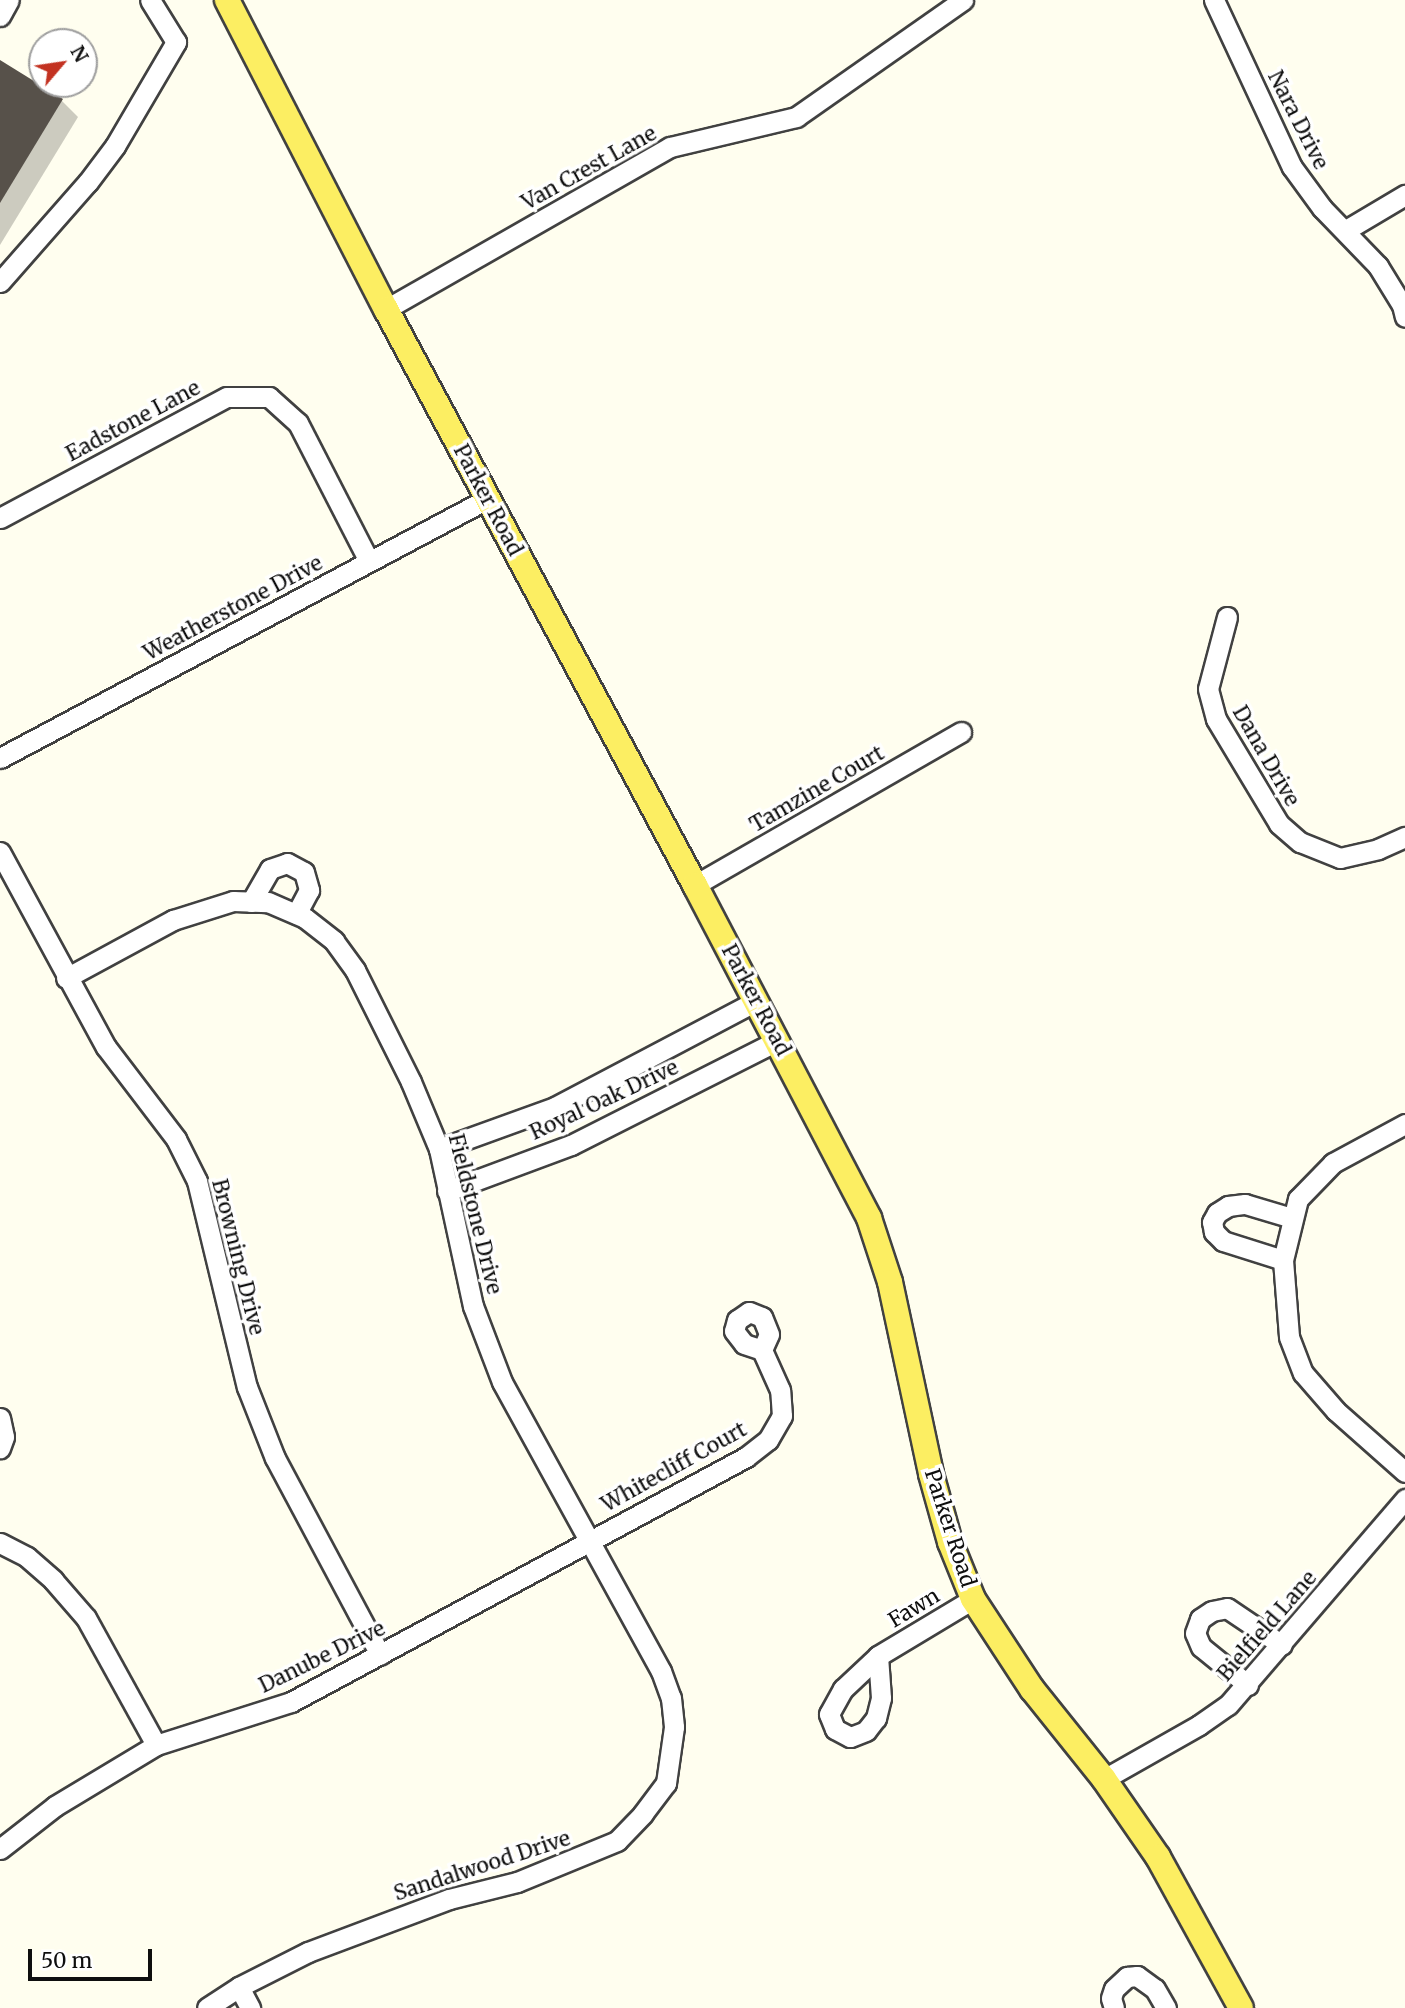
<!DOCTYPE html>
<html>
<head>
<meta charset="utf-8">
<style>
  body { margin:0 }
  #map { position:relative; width:1405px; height:2008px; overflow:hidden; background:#fffeef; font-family:Merriweather,serif }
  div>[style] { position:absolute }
  .shadow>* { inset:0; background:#0003 }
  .building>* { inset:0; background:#57514a }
  .roads { filter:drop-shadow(2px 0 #414141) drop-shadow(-2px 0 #414141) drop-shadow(0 2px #414141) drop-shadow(0 -2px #414141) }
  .minor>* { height:19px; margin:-9.5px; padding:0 9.5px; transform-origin:9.5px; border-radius:9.5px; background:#fff }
  .major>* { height:24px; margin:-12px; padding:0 12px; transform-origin:12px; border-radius:12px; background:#fcee62 }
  span { translate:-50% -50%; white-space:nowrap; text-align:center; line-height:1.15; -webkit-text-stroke:7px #fff; paint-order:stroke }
  .street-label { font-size:21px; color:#0e0e0e }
  .north { position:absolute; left:28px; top:28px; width:70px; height:70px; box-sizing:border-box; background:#fff; border:2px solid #9f9f9f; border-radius:50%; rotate:61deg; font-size:19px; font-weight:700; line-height:28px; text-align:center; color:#0e0e0e }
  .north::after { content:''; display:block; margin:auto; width:24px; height:32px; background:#c33221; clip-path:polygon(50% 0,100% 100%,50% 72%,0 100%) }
  .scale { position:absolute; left:28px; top:1949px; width:124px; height:32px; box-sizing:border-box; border:4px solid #0e0e0e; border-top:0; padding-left:9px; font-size:21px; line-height:24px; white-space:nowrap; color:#0e0e0e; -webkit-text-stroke:5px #fff; paint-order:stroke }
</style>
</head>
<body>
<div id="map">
  <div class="shadow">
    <i style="clip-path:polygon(4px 65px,62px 101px,78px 117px,0 245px,0 72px)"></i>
  </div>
  <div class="building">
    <i style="clip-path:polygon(0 60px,63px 99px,0 203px)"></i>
  </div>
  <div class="roads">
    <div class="minor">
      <i style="left:1214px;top:0;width:184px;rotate:65deg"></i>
      <i style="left:1292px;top:167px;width:51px;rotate:53.8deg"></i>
      <i style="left:1322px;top:208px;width:81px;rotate:46deg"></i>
      <i style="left:1378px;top:266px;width:46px;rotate:58.4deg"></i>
      <i style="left:1402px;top:305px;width:12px;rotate:76deg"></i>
      <i style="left:0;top:16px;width:18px;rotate:-61deg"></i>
      <i style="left:1346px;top:230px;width:69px;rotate:-30.7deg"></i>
      <i style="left:0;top:282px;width:133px;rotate:-48.7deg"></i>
      <i style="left:88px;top:182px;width:45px;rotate:-53.1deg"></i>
      <i style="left:115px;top:146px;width:121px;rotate:-59.6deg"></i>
      <i style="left:176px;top:42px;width:49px;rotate:-121.8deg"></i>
      <i style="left:386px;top:309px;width:327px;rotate:-29.7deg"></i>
      <i style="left:670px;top:147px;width:130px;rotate:-13.4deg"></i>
      <i style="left:796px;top:117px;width:204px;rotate:-35deg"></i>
      <i style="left:0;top:518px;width:257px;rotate:-28.1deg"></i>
      <i style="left:227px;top:397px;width:42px"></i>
      <i style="left:269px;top:397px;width:39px;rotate:42deg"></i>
      <i style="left:298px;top:423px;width:155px;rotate:62.8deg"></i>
      <i style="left:1227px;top:617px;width:74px;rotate:104.8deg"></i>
      <i style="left:1208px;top:689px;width:31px;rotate:75deg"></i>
      <i style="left:1216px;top:719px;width:122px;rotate:59deg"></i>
      <i style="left:1279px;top:824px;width:28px;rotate:41deg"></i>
      <i style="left:1300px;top:842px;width:43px;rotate:21.8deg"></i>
      <i style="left:1340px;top:858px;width:39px;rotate:-13deg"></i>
      <i style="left:1378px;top:849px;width:30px;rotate:-24deg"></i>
      <i style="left:0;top:758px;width:552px;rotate:-28.01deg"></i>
      <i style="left:0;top:852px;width:222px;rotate:61.5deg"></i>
      <i style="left:106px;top:1047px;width:116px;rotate:52.7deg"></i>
      <i style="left:176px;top:1139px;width:47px;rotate:63.4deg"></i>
      <i style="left:197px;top:1181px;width:212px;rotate:76.4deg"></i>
      <i style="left:247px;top:1387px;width:76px;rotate:68.5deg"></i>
      <i style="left:275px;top:1458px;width:223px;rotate:61.9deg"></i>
      <i style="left:695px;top:885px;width:307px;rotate:-29.9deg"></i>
      <i style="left:251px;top:902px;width:38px;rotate:-60deg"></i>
      <i style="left:270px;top:869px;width:18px;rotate:-19deg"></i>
      <i style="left:287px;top:863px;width:19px;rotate:28deg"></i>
      <i style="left:304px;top:872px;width:19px;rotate:74deg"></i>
      <i style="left:309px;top:890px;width:27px;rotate:118deg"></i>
      <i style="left:66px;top:978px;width:122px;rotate:-28.5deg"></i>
      <i style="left:173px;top:920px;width:63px;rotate:-17.6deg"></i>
      <i style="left:233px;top:901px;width:35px;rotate:2deg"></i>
      <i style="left:268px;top:902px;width:40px;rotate:23.4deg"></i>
      <i style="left:305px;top:918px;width:37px;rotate:38deg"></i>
      <i style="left:334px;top:941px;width:36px;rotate:54deg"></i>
      <i style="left:355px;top:970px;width:125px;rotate:63.4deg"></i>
      <i style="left:411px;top:1082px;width:73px;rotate:67.3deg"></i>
      <i style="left:439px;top:1149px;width:161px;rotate:77.8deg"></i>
      <i style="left:473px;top:1306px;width:81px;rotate:69.1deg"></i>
      <i style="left:502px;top:1382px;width:330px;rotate:61.2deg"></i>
      <i style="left:661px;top:1671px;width:29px;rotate:70deg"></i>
      <i style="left:671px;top:1698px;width:29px;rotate:84deg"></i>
      <i style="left:674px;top:1727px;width:57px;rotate:98.1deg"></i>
      <i style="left:666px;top:1783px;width:39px;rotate:127deg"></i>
      <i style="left:643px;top:1814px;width:37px;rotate:134deg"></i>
      <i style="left:617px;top:1841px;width:108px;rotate:157.7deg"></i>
      <i style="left:517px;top:1882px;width:70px;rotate:166deg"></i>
      <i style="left:449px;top:1899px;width:151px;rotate:159.4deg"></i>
      <i style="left:308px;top:1952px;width:77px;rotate:153.1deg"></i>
      <i style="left:239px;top:1987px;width:38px;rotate:147deg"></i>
      <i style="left:1405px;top:1124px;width:82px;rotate:151.6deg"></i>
      <i style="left:1333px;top:1163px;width:50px;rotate:134.2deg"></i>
      <i style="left:1298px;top:1199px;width:63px;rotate:103.8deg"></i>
      <i style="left:1283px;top:1260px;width:77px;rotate:85.5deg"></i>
      <i style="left:1289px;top:1337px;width:39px;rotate:69deg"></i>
      <i style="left:1303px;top:1373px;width:50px;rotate:49deg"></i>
      <i style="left:1336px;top:1411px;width:92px;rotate:41.5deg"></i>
      <i style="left:439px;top:1149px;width:123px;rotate:-19.9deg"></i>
      <i style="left:555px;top:1107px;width:227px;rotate:-27.8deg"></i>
      <i style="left:447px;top:1191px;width:132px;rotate:-20.4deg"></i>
      <i style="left:571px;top:1145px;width:231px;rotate:-26.8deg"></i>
      <i style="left:1283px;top:1260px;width:63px;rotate:-162.4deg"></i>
      <i style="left:1223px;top:1241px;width:13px;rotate:-135deg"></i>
      <i style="left:1214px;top:1232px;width:10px;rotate:-101deg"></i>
      <i style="left:1212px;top:1222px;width:10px;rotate:-61deg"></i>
      <i style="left:1217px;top:1213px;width:13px;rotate:-32deg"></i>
      <i style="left:1228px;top:1206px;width:17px;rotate:-7deg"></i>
      <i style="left:1245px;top:1204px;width:49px;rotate:16.6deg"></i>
      <i style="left:0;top:1418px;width:19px;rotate:78deg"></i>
      <i style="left:4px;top:1437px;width:12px;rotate:110deg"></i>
      <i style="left:0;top:1543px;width:30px;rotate:27deg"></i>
      <i style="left:27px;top:1557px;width:35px;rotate:41deg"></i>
      <i style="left:53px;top:1580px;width:50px;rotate:49deg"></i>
      <i style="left:86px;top:1618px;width:145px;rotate:61.1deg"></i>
      <i style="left:878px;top:1656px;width:42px;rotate:85.9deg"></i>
      <i style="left:881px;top:1698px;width:21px;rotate:104deg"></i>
      <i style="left:876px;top:1718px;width:16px;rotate:128deg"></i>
      <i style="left:866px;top:1731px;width:17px;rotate:159deg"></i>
      <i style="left:850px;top:1737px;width:17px;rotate:-152deg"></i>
      <i style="left:835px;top:1729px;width:16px;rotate:-112deg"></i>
      <i style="left:829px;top:1714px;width:29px;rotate:-61deg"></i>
      <i style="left:843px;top:1689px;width:48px;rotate:-43.3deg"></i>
      <i style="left:878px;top:1656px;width:111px;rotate:-31deg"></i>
      <i style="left:1248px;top:1685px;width:60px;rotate:-141deg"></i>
      <i style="left:1201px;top:1647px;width:15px;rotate:-113deg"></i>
      <i style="left:1195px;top:1633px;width:15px;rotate:-70deg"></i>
      <i style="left:1200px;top:1619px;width:14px;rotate:-34deg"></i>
      <i style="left:1212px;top:1611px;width:15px;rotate:-11deg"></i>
      <i style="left:1227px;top:1608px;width:66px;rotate:33.9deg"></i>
      <i style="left:1104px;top:1779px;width:109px;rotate:-29.6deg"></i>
      <i style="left:1199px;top:1725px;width:35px;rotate:-35deg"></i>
      <i style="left:1228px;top:1705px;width:272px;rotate:-49.3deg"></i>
      <i style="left:0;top:1849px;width:70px;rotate:-38deg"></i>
      <i style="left:55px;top:1806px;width:118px;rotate:-31.1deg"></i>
      <i style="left:156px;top:1745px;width:142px;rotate:-17.7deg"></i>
      <i style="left:291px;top:1702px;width:517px;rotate:-28.3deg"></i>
      <i style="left:746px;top:1457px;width:28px;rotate:-38deg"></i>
      <i style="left:768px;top:1440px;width:28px;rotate:-60deg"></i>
      <i style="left:782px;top:1416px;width:26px;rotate:-94deg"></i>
      <i style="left:780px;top:1390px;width:44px;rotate:-114.2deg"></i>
      <i style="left:762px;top:1350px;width:17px;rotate:-66deg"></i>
      <i style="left:769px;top:1334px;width:18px;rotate:-112deg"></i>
      <i style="left:762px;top:1317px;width:14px;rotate:-159deg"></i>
      <i style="left:749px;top:1312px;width:14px;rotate:146deg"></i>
      <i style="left:737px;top:1320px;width:11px;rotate:105deg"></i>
      <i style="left:734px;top:1331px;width:16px;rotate:52deg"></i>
      <i style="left:744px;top:1344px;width:19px;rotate:18deg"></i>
      <i style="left:239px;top:1987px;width:24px;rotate:62deg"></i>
      <i style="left:1114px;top:2008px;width:10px;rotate:-107deg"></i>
      <i style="left:1111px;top:1998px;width:9px;rotate:-72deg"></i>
      <i style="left:1114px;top:1989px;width:18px;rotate:-43deg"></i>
      <i style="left:1127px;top:1977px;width:10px;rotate:-6deg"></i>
      <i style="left:1137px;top:1976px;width:22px;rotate:36deg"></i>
      <i style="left:1155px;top:1989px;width:22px;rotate:60deg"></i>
    </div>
    <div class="major">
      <i style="left:227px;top:0;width:348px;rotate:62.8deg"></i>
      <i style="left:386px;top:309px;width:654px;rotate:61.79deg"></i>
      <i style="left:695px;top:885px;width:376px;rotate:62.4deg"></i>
      <i style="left:869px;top:1218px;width:67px;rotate:71.8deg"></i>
      <i style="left:890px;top:1282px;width:196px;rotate:77.9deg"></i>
      <i style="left:931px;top:1474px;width:71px;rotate:74.4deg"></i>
      <i style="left:950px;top:1542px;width:61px;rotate:68deg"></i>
      <i style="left:973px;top:1599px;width:108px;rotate:56.8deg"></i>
      <i style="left:1032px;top:1689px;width:115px;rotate:51.3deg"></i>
      <i style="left:1104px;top:1779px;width:95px;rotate:55.3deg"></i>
      <i style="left:1158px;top:1857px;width:172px;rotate:61.2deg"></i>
    </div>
  </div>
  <div class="street-label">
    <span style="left:1298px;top:120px;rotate:63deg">Nara Drive</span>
    <span style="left:589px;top:168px;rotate:-29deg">Van Crest Lane</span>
    <span style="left:133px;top:421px;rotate:-28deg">Eadstone Lane</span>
    <span style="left:488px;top:500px;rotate:62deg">Parker Road</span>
    <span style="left:233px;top:608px;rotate:-28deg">Weatherstone Drive</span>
    <span style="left:1266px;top:756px;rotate:60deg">Dana Drive</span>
    <span style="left:817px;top:789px;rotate:-30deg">Tamzine Court</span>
    <span style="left:756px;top:1000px;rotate:62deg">Parker Road</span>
    <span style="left:604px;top:1100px;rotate:-25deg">Royal Oak Drive</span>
    <span style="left:475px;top:1214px;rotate:76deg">Fieldstone Drive</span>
    <span style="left:238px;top:1257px;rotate:76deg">Browning Drive</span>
    <span style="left:674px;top:1467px;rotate:-29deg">Whitecliff Court</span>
    <span style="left:950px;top:1528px;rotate:72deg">Parker Road</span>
    <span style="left:914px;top:1608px;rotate:-31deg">Fawn</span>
    <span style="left:1267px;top:1626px;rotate:-49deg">Bielfield Lane</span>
    <span style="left:322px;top:1657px;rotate:-26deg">Danube Drive</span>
    <span style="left:482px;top:1866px;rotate:-18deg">Sandalwood Drive</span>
  </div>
  <div class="north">N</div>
  <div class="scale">50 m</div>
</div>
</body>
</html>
